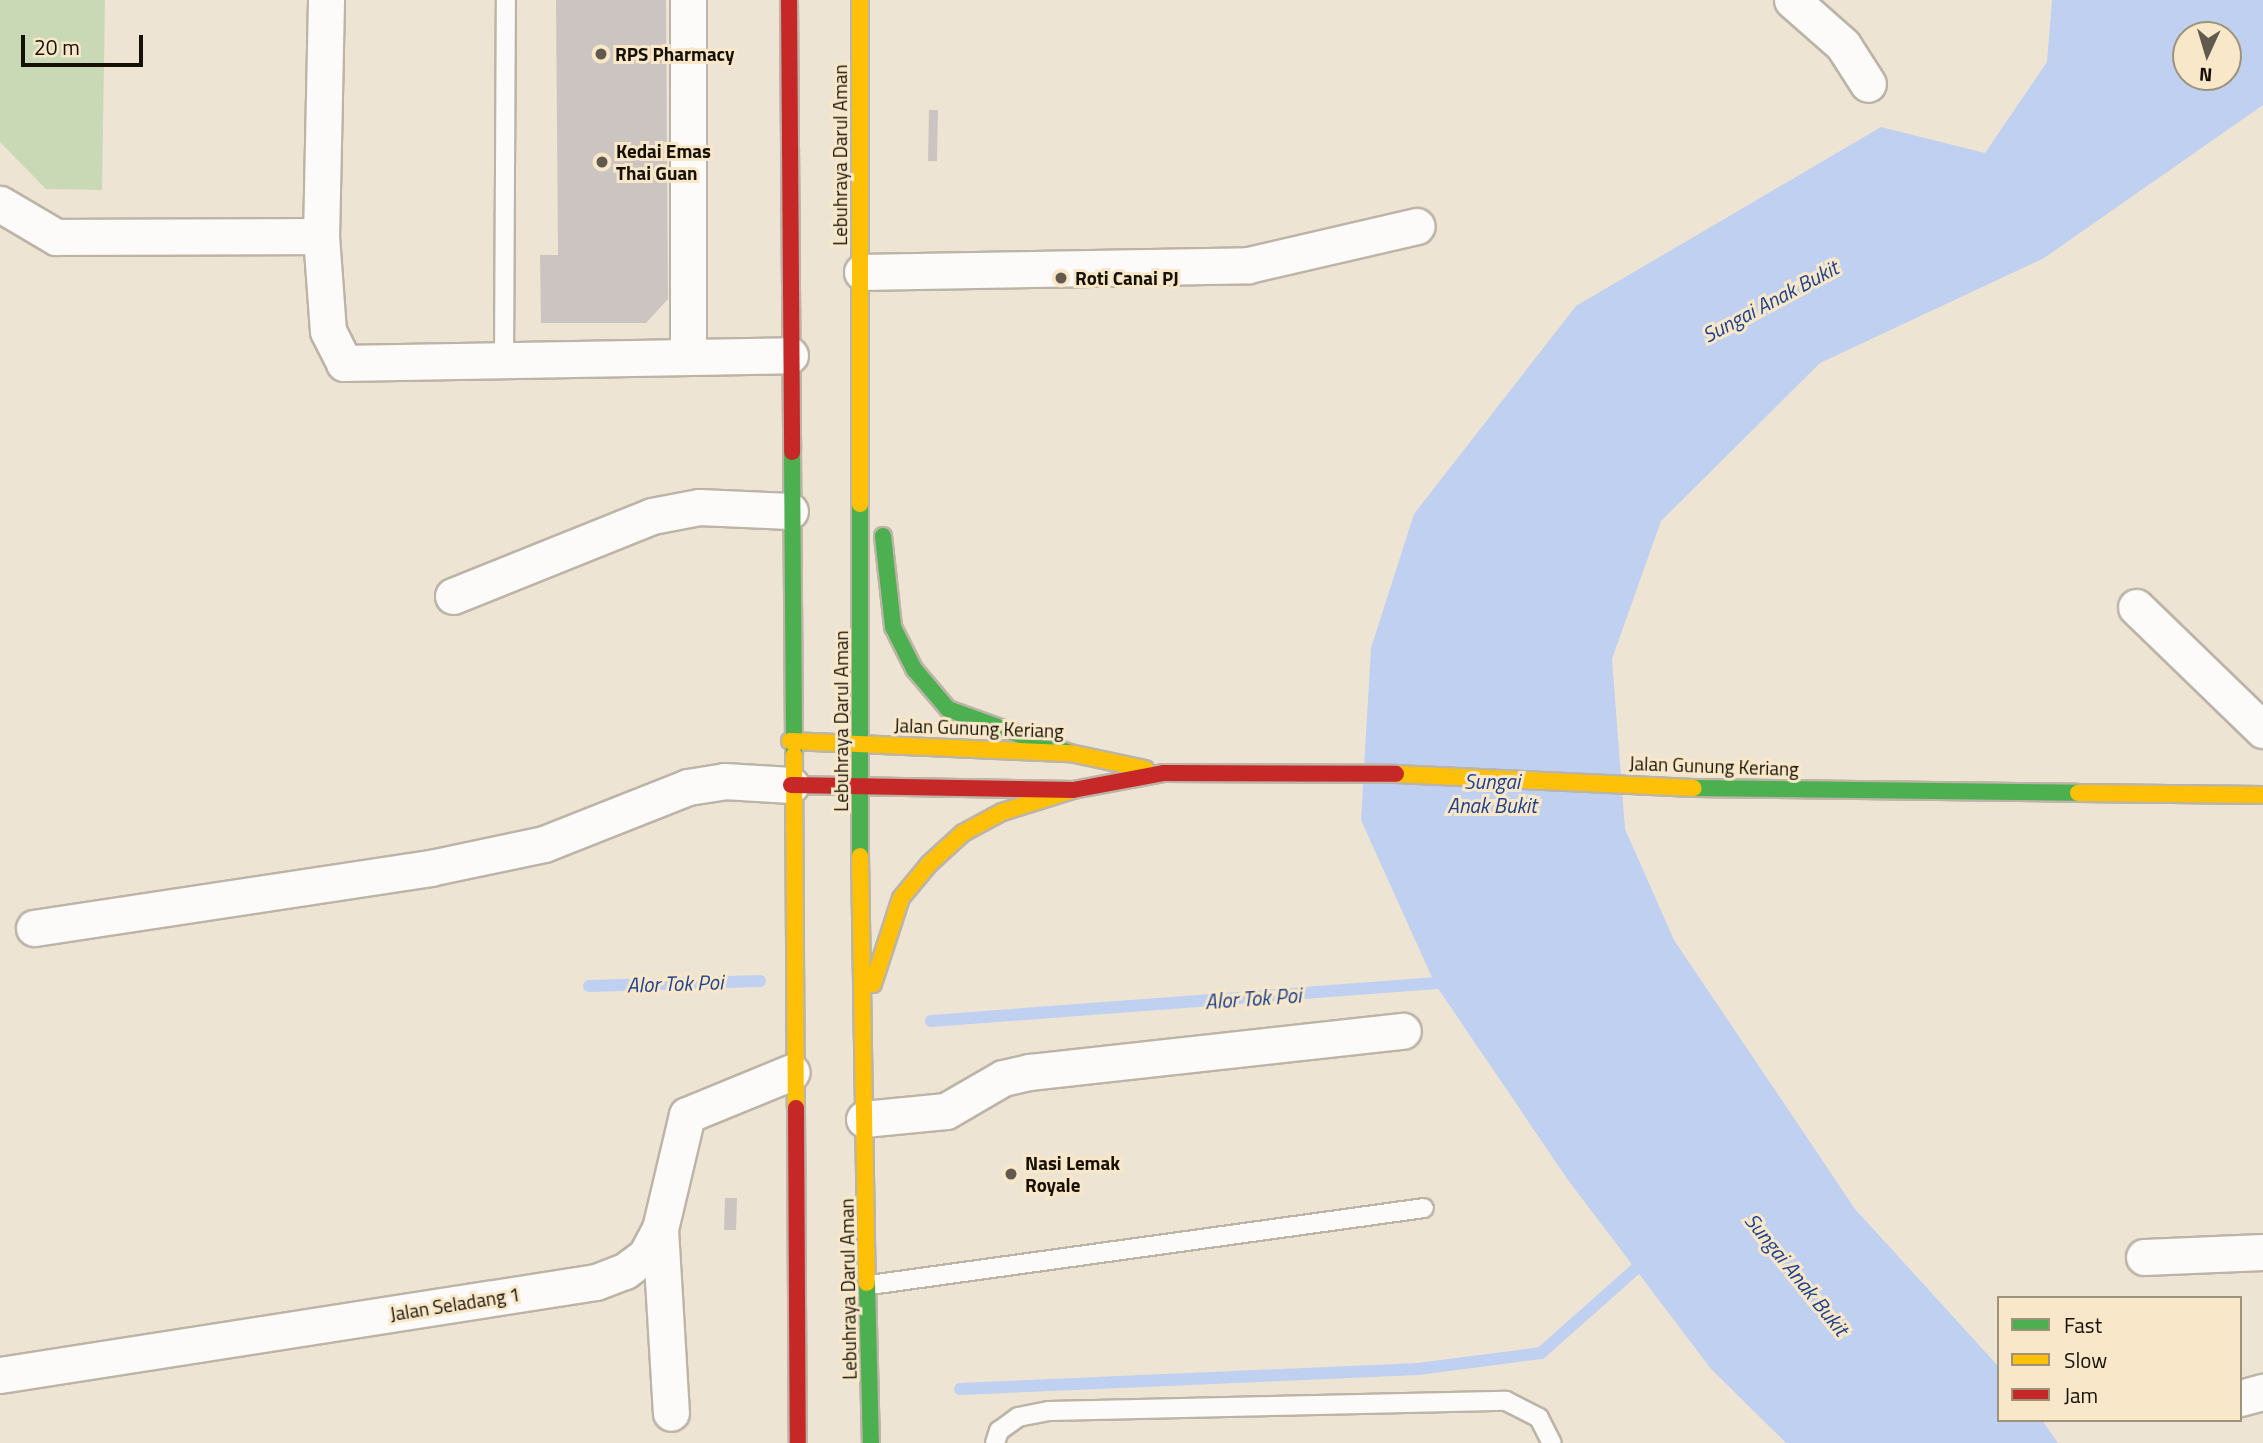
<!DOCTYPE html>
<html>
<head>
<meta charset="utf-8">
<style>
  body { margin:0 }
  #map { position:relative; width:2263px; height:1443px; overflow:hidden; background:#eee4d4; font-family:"Titillium Web",sans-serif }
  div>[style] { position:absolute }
  .green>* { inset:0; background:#c9d9b6 }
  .water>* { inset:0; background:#bfd0f1 }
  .stream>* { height:12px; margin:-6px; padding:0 6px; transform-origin:6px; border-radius:6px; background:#bfd0f1 }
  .building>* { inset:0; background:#ccc4c1 }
  .roads { filter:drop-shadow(2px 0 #bcb4a7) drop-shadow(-2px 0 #bcb4a7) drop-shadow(0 2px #bcb4a7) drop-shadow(0 -2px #bcb4a7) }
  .lane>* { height:18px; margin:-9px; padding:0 9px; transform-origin:9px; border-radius:9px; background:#fcfbf9 }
  .street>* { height:35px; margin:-17.5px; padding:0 17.5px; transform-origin:17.5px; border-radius:17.5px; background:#fcfbf9 }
  .fast>* { height:16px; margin:-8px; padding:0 8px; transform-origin:8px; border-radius:8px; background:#4caf50 }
  .slow>* { height:16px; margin:-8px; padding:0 8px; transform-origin:8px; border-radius:8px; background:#ffc107 }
  .jam>* { height:16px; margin:-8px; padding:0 8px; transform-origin:8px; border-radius:8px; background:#c62828 }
  .dots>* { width:19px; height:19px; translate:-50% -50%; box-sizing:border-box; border:4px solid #f8e8c9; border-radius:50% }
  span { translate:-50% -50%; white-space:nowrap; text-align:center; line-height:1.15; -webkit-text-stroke:6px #f8e8c9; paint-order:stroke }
  .poi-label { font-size:19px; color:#161006; font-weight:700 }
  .left { translate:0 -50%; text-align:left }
  .street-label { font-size:19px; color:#161006 }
  .water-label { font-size:21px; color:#20428f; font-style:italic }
  .legend { position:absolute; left:1997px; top:1296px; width:245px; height:126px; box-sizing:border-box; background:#f8e8c9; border:2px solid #9e927b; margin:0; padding:9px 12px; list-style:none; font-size:21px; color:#161006 }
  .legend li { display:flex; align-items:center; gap:14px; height:35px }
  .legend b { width:35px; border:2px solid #9e927b }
  .north { position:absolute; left:2172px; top:21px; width:70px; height:70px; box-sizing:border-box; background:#f8e8c9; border:2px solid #9e927b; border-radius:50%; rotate:184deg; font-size:19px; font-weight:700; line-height:28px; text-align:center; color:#161006 }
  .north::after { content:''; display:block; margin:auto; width:24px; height:32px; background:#625a4e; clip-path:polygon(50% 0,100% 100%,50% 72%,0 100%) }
  .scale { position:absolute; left:21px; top:35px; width:122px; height:32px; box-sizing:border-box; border:4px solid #161006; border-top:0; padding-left:9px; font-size:21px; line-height:24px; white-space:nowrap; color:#161006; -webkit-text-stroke:5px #f8e8c9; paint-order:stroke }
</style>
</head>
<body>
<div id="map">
  <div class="green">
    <i style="clip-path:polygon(0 0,105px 0,102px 190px,46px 189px,0 142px)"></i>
  </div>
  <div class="water">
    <i style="clip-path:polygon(evenodd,2052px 0,2263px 0,2263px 105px,2044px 258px,1820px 363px,1661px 521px,1612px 659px,1625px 829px,1674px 940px,1855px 1209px,1999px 1367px,1999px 1420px,2042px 1420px,2058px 1443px,1786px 1443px,1711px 1369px,1568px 1180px,1435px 984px,1361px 820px,1371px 648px,1414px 514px,1576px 306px,1881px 127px,1985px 153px,2047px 62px,2052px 0,2186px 35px,2228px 35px,2228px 77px,2186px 77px,2186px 35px)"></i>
  </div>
  <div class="stream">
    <i style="left:589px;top:986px;width:171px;rotate:-1.7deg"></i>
    <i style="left:931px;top:1021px;width:521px;rotate:-4.29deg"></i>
    <i style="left:960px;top:1389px;width:458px;rotate:-2.5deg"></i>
    <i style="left:1418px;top:1369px;width:124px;rotate:-7.4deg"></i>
    <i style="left:1541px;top:1353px;width:142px;rotate:-41.6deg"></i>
  </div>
  <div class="building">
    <i style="clip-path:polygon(556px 0,666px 0,668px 299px,646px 323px,541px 323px,540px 255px,558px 255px)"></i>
    <i style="clip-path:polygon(929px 110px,938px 110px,937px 161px,928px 161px)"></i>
    <i style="clip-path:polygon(725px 1198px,737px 1198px,736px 1230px,724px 1230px)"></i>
  </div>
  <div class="roads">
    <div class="lane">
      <i style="left:504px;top:361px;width:361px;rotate:-89.7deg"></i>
      <i style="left:870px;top:1285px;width:559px;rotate:-7.91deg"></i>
      <i style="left:995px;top:1443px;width:13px;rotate:-72deg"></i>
      <i style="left:999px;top:1431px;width:24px;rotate:-36deg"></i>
      <i style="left:1018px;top:1417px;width:32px;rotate:-11deg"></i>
      <i style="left:1049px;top:1411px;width:457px;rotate:-1.3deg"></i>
      <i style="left:1506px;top:1401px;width:37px;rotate:27deg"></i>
      <i style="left:1539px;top:1418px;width:28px;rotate:63deg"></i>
    </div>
    <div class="street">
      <i style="left:326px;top:0;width:236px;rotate:91.2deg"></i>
      <i style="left:321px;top:236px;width:95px;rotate:85.8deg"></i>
      <i style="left:328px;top:331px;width:36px;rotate:63deg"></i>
      <i style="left:344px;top:363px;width:446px;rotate:-1deg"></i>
      <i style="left:688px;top:0;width:355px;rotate:90deg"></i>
      <i style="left:1792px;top:0;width:68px;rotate:41.4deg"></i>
      <i style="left:1843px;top:45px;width:46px;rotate:57.3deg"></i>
      <i style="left:0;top:204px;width:65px;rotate:30.5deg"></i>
      <i style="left:56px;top:237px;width:265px;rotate:-0.2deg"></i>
      <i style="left:862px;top:272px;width:386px;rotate:-1deg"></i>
      <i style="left:1248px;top:265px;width:173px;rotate:-13deg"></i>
      <i style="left:453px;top:596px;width:214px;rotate:-21.9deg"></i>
      <i style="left:652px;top:516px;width:48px;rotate:-10.8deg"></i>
      <i style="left:699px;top:507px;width:91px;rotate:2.5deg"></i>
      <i style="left:2136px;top:607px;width:177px;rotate:44.1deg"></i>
      <i style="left:34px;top:928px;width:401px;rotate:-8.6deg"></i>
      <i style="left:430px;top:868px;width:116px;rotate:-11.9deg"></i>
      <i style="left:544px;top:844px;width:155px;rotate:-21.6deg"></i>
      <i style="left:688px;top:787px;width:36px;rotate:-9deg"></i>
      <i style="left:724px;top:781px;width:67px;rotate:3.4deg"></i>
      <i style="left:864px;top:1119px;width:82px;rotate:-5.6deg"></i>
      <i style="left:946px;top:1111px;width:66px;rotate:-30.1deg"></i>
      <i style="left:1003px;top:1078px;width:28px;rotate:-13deg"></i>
      <i style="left:1030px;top:1072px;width:375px;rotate:-6.3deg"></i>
      <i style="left:660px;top:1229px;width:184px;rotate:86.6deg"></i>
      <i style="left:2144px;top:1257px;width:119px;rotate:-2.4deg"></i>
      <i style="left:0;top:1375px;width:603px;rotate:-8.87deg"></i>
      <i style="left:596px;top:1282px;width:31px;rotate:-21deg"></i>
      <i style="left:625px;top:1271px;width:26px;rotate:-37deg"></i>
      <i style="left:646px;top:1255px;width:30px;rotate:-62deg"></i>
      <i style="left:660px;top:1229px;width:117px;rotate:-76.7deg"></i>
      <i style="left:687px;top:1115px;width:113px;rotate:-22.3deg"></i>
      <i style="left:2240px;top:1398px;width:24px;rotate:-15deg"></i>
    </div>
    <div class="fast">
      <i style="left:792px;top:452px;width:303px;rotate:89.6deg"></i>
      <i style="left:860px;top:504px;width:352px;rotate:90deg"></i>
      <i style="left:883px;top:536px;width:92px;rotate:83.7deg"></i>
      <i style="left:893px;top:627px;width:47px;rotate:63.4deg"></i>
      <i style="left:914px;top:669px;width:52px;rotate:49.6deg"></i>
      <i style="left:948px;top:709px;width:130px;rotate:19.8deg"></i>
      <i style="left:1694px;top:788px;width:384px;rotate:0.7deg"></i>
      <i style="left:867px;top:1283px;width:160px;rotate:88.6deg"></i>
    </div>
    <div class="slow">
      <i style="left:860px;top:0;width:504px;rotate:90deg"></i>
      <i style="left:790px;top:741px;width:280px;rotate:2.5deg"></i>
      <i style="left:1070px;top:753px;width:77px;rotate:12deg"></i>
      <i style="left:794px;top:755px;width:353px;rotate:89.7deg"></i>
      <i style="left:1396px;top:774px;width:298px;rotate:2.7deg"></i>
      <i style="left:2078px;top:793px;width:185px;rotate:0.6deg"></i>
      <i style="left:860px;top:856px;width:427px;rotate:89.1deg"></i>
      <i style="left:873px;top:984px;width:90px;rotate:-72deg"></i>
      <i style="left:901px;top:898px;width:44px;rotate:-50.5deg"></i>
      <i style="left:929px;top:864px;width:46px;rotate:-42.4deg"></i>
      <i style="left:963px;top:833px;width:44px;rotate:-28.3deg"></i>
      <i style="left:1002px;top:812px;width:74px;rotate:-17.2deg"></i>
    </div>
    <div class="jam">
      <i style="left:789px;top:0;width:452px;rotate:89.6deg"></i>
      <i style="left:791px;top:785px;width:282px;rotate:1deg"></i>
      <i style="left:1073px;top:790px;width:93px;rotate:-10.6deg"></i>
      <i style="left:1164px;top:773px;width:232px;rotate:0.2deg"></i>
      <i style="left:796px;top:1108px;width:335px;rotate:89.7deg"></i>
    </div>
  </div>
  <div class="dots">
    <i style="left:601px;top:54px;background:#625a4e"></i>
    <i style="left:602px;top:162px;background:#625a4e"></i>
    <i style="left:1061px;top:278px;background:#625a4e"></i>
    <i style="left:1011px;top:1174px;background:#625a4e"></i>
  </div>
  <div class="poi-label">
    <span class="left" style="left:615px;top:54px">RPS Pharmacy</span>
    <span class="left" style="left:616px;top:162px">Kedai Emas<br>Thai Guan</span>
    <span class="left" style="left:1075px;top:278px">Roti Canai PJ</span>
    <span class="left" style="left:1025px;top:1174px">Nasi Lemak<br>Royale</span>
  </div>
  <div class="street-label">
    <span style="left:840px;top:155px;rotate:-90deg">Lebuhraya Darul Aman</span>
    <span style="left:841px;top:721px;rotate:-90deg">Lebuhraya Darul Aman</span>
    <span style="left:979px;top:728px;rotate:2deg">Jalan Gunung Keriang</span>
    <span style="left:1714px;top:766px;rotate:2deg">Jalan Gunung Keriang</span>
    <span style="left:848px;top:1289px;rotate:-91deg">Lebuhraya Darul Aman</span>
    <span style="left:455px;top:1304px;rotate:-9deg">Jalan Seladang 1</span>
  </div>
  <div class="water-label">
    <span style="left:1770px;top:301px;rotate:-28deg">Sungai Anak Bukit</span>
    <span style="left:1492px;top:793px">Sungai<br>Anak Bukit</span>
    <span style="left:675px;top:983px;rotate:-2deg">Alor Tok Poi</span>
    <span style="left:1253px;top:998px;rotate:-4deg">Alor Tok Poi</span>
    <span style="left:1797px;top:1274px;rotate:51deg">Sungai Anak Bukit</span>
  </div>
  <ul class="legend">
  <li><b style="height:9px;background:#4caf50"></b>Fast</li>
  <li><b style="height:9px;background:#ffc107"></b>Slow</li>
  <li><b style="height:9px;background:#c62828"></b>Jam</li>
  </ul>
  <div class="north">N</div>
  <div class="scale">20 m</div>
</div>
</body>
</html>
